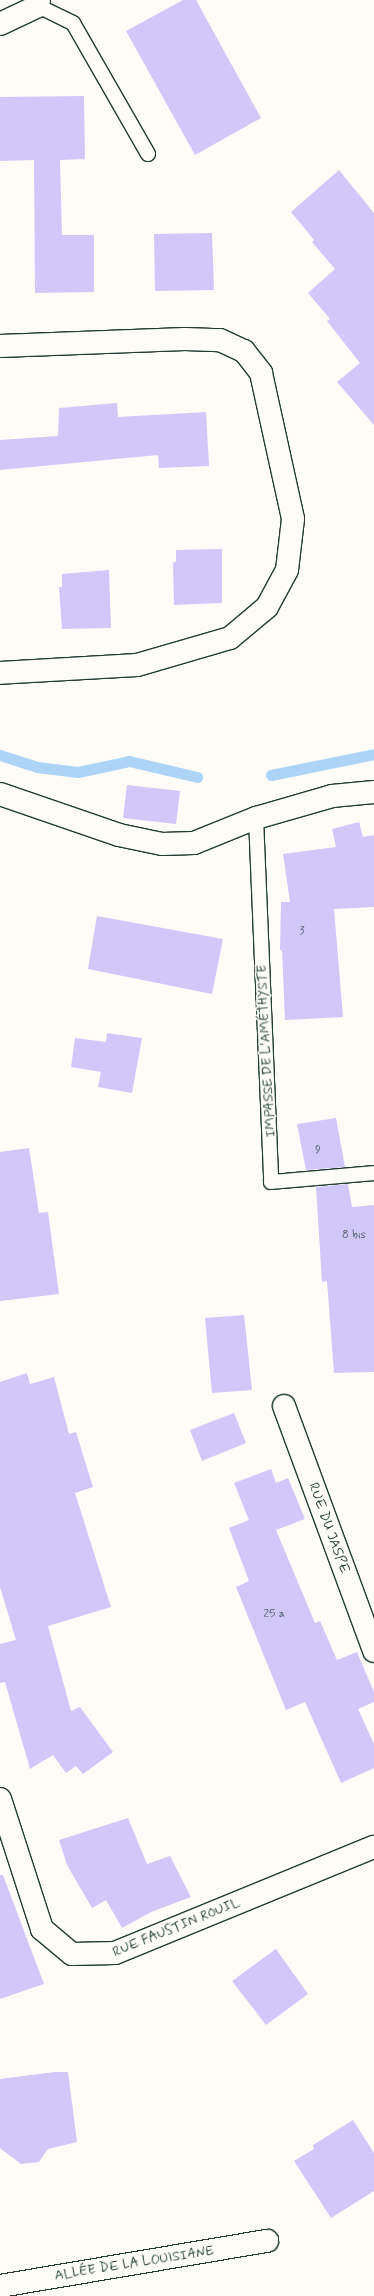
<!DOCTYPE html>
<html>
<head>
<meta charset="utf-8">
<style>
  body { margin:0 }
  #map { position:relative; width:374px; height:2296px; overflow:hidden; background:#fdfcf7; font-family:Mynerve,sans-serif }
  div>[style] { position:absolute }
  .stream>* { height:11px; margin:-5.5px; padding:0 5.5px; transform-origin:5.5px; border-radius:5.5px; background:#add3f7 }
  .building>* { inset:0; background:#d1c7f9 }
  .roads { filter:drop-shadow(1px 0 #1f3d34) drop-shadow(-1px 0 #1f3d34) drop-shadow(0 1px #1f3d34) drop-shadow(0 -1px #1f3d34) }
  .lane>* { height:14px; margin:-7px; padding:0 7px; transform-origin:7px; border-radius:7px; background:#fdfcf7 }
  .street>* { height:22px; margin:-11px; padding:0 11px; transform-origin:11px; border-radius:11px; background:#fdfcf7 }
  .secondary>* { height:22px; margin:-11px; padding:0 11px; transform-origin:11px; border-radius:11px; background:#fdfcf7 }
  span { translate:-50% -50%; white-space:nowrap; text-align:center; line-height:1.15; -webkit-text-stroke:3px #fdfcf7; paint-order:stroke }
  .number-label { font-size:12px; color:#4c6065 }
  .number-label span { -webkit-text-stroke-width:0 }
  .street-label { font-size:14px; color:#1f3d34 }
</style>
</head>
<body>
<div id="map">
  <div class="stream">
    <i style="left:0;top:755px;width:39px;rotate:18deg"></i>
    <i style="left:37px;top:767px;width:41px;rotate:7deg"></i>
    <i style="left:78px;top:772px;width:52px;rotate:-12.2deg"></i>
    <i style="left:129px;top:761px;width:70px;rotate:13.2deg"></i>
    <i style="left:271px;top:775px;width:105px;rotate:-11.5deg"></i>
  </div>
  <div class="building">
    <i style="clip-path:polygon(183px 0,196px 0,261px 118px,195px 155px,126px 31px)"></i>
    <i style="clip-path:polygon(84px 96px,85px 159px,60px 160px,62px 235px,94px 235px,94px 292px,35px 293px,34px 160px,0 161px,0 97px)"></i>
    <i style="clip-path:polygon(339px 170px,374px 213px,374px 425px,337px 382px,360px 363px,327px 321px,330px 319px,308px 293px,335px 269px,312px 242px,314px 240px,291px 212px)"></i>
    <i style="clip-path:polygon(212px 233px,214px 290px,155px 291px,154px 234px)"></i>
    <i style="clip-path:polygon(117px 403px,118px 417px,206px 412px,209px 466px,159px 468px,158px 455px,0 470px,0 440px,58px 436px,59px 408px)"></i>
    <i style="clip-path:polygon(222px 549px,222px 603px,174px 605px,173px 562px,176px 562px,176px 550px)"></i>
    <i style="clip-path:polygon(109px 570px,111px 628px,62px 629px,59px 587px,62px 587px,62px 574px)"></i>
    <i style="clip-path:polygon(127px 785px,180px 791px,176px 824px,123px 818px)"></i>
    <i style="clip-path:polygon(359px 822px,363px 837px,374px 835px,374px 907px,334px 909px,343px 1017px,285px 1020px,282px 950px,280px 950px,281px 902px,290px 902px,283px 854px,336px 847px,332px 829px)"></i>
    <i style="clip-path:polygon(97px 916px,223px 939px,212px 994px,88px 969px)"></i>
    <i style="clip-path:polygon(107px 1033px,142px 1038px,132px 1093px,98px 1087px,101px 1072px,71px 1067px,75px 1038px,106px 1042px)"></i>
    <i style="clip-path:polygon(336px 1118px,345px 1167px,306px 1170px,297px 1124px)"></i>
    <i style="clip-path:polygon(29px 1148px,39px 1213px,48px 1212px,59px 1294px,0 1301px,0 1152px)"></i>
    <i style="clip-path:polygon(348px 1184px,352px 1207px,374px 1205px,374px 1372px,334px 1373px,327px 1281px,322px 1282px,316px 1187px)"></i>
    <i style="clip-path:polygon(244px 1315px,252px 1390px,212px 1393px,205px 1318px)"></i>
    <i style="clip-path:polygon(27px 1373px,30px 1384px,54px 1377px,69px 1434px,76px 1432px,93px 1487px,75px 1493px,111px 1607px,48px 1626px,71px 1711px,80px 1707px,113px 1752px,83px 1774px,76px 1766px,66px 1773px,53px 1755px,30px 1769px,5px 1682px,0 1683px,0 1644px,16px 1640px,0 1587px,0 1382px)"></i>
    <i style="clip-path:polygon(234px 1413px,246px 1443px,202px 1461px,190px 1430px)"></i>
    <i style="clip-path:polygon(271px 1469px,276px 1483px,288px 1478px,305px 1519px,276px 1530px,315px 1623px,320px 1621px,337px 1660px,357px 1652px,374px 1692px,374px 1702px,358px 1709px,374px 1744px,374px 1768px,341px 1783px,305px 1702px,286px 1710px,236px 1587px,249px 1581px,229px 1528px,249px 1520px,234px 1483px)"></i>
    <i style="clip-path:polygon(128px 1818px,147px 1864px,170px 1856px,191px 1897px,151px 1912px,122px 1928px,106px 1900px,92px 1908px,67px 1865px,59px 1840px)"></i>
    <i style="clip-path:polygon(0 1875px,3px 1875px,44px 1984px,0 1999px)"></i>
    <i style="clip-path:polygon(276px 1949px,308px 1994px,266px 2025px,232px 1981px)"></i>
    <i style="clip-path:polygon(55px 2072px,68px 2072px,77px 2142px,48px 2149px,39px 2162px,21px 2164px,0 2148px,0 2079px)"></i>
    <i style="clip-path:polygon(353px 2120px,374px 2153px,374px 2191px,331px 2218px,294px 2161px,314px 2149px,313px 2145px)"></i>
  </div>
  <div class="roads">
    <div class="lane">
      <i style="left:38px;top:6px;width:39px;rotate:26deg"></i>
      <i style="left:73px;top:23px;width:151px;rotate:60.2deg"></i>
      <i style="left:256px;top:818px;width:364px;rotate:87.6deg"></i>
      <i style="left:271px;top:1182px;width:103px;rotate:-5deg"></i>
    </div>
    <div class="street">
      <i style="left:0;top:24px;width:42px;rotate:-25.3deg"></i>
      <i style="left:38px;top:6px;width:6px;rotate:-81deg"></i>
      <i style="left:0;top:346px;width:185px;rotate:-2.2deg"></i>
      <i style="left:185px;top:339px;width:35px;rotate:2deg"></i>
      <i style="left:220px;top:340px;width:26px;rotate:25deg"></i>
      <i style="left:244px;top:351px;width:28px;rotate:52deg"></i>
      <i style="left:261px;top:373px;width:149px;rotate:77.6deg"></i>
      <i style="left:293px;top:519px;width:51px;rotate:96.7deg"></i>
      <i style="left:287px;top:570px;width:42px;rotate:118.4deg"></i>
      <i style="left:267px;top:607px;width:48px;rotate:140deg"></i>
      <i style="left:230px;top:638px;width:97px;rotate:163.8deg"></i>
      <i style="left:137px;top:665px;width:137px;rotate:176.7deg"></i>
      <i style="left:284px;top:1406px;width:261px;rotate:69.8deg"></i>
      <i style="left:0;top:1799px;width:137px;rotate:72.1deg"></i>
      <i style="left:42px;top:1929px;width:39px;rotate:40deg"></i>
      <i style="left:72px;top:1954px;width:43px;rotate:-1.3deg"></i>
      <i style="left:115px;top:1953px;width:280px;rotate:-22.3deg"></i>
      <i style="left:0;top:2286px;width:271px;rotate:-9.6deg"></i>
    </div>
    <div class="secondary">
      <i style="left:0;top:794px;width:126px;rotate:19deg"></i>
      <i style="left:119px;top:835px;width:44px;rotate:11.8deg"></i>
      <i style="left:162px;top:844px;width:32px;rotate:-2deg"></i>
      <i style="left:194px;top:843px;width:67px;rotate:-22deg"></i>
      <i style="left:256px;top:818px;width:79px;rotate:-16.1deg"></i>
      <i style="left:332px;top:796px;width:42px;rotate:-5.4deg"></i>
    </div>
  </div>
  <div class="number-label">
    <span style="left:302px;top:932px">3</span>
    <span style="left:318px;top:1151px">9</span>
    <span style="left:354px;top:1236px">8 bis</span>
    <span style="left:274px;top:1615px">25 a</span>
  </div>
  <div class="street-label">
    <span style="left:266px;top:1051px;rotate:-93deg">IMPASSE DE L'AMÉTHYSTE</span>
    <span style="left:329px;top:1528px;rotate:70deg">RUE DU JASPE</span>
    <span style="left:176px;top:1927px;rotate:-22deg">RUE FAUSTIN ROUIL</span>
    <span style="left:134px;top:2263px;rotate:-9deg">ALLÉE DE LA LOUISIANE</span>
  </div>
</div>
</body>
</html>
